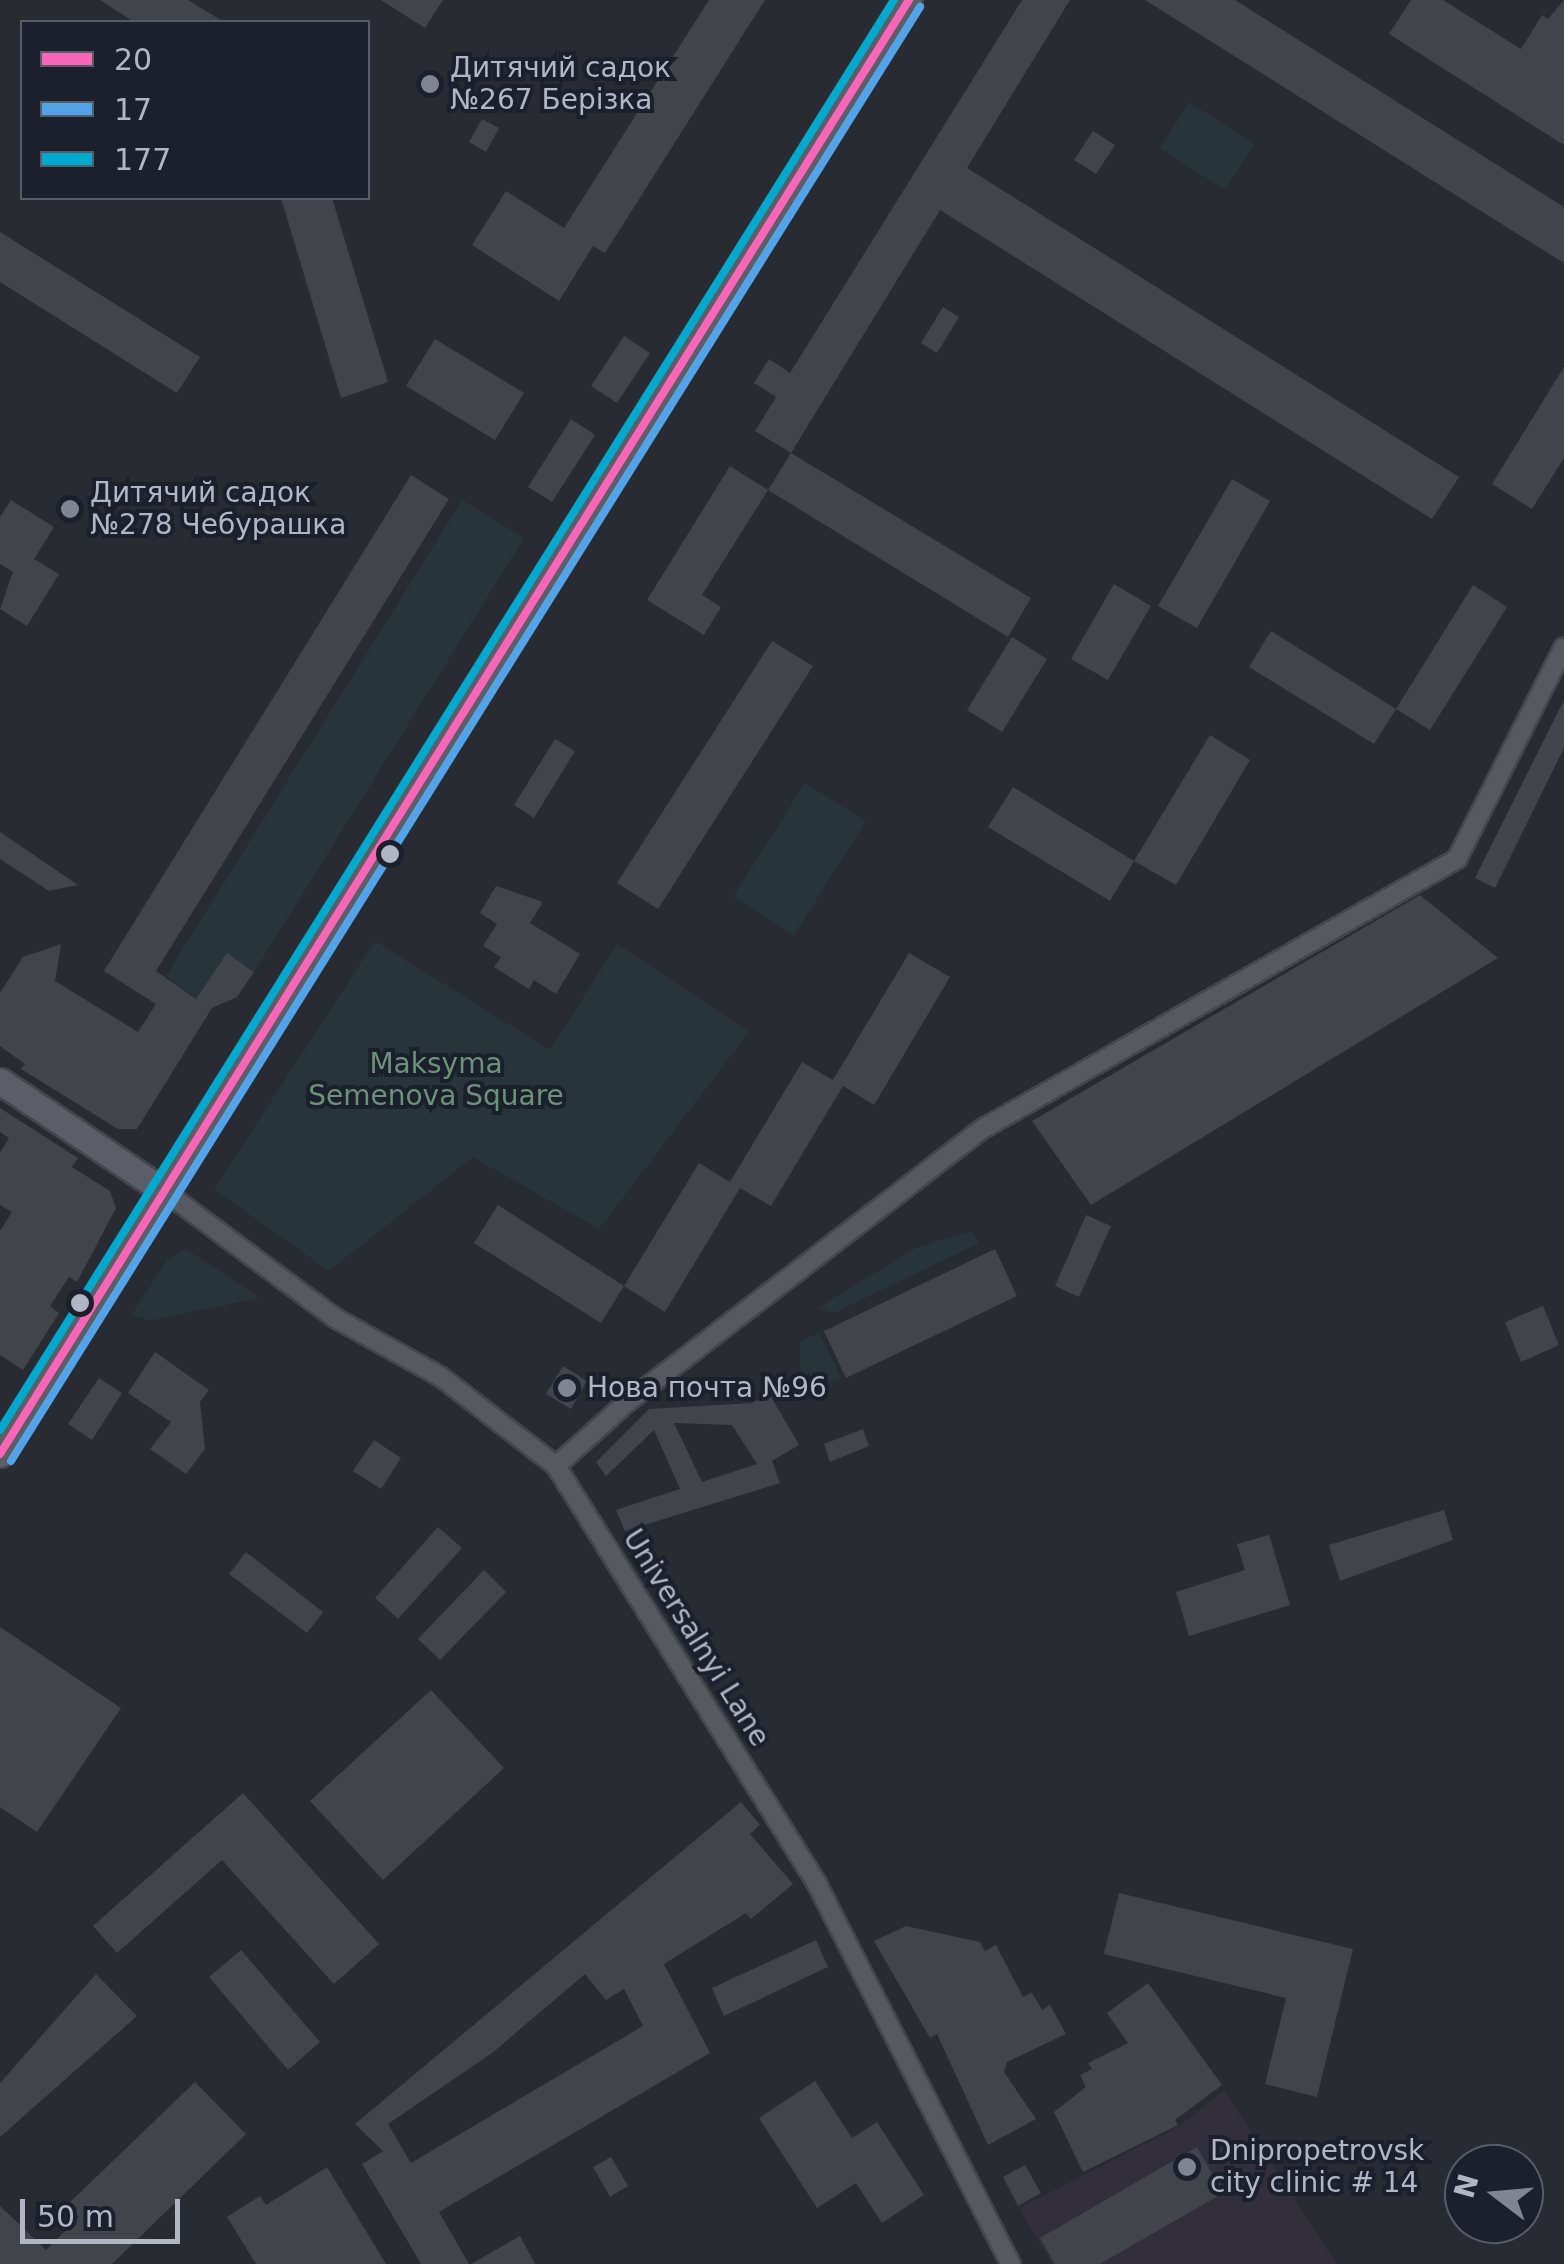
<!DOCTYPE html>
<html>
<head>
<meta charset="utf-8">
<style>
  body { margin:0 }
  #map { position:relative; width:1564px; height:2264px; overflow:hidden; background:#282b32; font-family:"DejaVu Sans",sans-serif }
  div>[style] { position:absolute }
  .medical>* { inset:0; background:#322f3b }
  .green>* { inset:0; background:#27353a }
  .building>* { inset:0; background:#41444b }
  .roads { filter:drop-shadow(2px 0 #44464b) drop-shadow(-2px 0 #44464b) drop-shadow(0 2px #44464b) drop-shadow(0 -2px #44464b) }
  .street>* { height:18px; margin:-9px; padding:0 9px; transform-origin:9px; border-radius:9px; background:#575960 }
  .secondary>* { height:25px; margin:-12.5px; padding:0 12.5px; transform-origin:12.5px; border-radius:12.5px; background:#5b5e66 }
  .bus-1>* { height:8px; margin:-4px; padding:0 4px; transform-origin:4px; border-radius:4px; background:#fa66b7 }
  .bus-2>* { height:8px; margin:-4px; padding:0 4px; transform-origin:4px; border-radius:4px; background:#53a3e8 }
  .bus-3>* { height:8px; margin:-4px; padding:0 4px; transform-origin:4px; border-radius:4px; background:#00a9ce }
  .dots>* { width:28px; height:28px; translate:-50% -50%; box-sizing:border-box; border:5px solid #1b202c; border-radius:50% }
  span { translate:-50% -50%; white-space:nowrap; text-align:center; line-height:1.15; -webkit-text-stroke:8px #1b202c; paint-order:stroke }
  .poi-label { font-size:28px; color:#b1b6c4 }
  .left { translate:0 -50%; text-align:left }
  .park-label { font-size:28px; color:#6a9277 }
  .street-label { font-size:28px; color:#b1b6c4 }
  .legend { position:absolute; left:20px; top:20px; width:350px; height:180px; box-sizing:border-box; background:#1b202c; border:2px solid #575c69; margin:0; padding:12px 18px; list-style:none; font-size:30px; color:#b1b6c4 }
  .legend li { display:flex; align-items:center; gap:20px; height:50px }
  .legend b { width:50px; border:2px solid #575c69 }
  .north { position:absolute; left:1444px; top:2144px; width:100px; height:100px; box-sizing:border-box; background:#1b202c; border:2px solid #575c69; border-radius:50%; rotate:286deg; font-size:28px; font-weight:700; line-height:40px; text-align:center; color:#b1b6c4 }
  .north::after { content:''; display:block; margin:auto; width:35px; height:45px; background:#818591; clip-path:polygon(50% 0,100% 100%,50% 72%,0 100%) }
  .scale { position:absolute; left:20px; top:2199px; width:160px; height:45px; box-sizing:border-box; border:5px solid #b1b6c4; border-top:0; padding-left:12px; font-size:30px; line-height:35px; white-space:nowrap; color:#b1b6c4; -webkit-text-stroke:8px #1b202c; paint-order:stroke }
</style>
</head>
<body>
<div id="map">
  <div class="medical">
    <i style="clip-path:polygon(1224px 2090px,1337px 2264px,1052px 2264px,1019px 2208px,1180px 2126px)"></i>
  </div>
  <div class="green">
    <i style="clip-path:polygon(1189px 102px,1255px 144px,1225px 190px,1160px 148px)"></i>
    <i style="clip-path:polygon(462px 500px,524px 538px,254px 972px,227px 954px,196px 999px,166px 976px)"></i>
    <i style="clip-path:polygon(805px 783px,866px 821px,794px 935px,733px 897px)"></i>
    <i style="clip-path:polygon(375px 941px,550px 1050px,617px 944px,749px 1032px,599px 1229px,473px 1157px,329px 1271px,214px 1189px)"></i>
    <i style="clip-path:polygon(971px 1231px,979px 1243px,834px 1313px,817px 1308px,916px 1248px)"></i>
    <i style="clip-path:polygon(186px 1249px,260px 1298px,148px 1321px,132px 1314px,168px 1259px)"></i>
    <i style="clip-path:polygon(819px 1333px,841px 1378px,801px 1391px,800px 1341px)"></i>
  </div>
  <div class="building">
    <i style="clip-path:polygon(100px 0,188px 0,224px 22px,134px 22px)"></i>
    <i style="clip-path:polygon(381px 0,443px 0,425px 28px)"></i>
    <i style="clip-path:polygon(709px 0,765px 0,605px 253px,593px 246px,559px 301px,472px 245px,506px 191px,564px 228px)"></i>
    <i style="clip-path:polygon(1022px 0,1070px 0,967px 168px,1459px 477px,1432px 519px,940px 210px,791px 453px,755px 431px,776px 397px,754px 383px,769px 359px,790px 373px)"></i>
    <i style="clip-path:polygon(1145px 0,1235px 0,1564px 207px,1564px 263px)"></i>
    <i style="clip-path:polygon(1411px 0,1443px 0,1521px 49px,1542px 15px,1548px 19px,1564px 0,1564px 145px,1389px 34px)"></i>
    <i style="clip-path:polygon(482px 119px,499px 128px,486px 152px,469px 142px)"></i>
    <i style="clip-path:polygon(1093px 131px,1115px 145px,1096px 174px,1074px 160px)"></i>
    <i style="clip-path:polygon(281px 198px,332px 198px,388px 382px,341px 398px)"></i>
    <i style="clip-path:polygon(0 232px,200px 357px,177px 393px,0 282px)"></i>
    <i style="clip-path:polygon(943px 307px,959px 317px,937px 353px,921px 343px)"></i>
    <i style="clip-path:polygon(624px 336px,650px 353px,617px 403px,591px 386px)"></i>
    <i style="clip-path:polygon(435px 339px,524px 393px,495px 440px,406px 386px)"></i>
    <i style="clip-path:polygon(1564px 367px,1564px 458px,1532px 509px,1492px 484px)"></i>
    <i style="clip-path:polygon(571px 419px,595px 435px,552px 502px,528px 487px)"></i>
    <i style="clip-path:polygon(791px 453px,1031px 598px,1008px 637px,768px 490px)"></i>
    <i style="clip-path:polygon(730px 466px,768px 490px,702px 595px,721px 607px,704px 635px,647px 600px)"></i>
    <i style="clip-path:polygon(411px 475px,449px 499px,156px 971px,196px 999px,227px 953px,254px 972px,237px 997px,212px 1008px,137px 1129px,118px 1129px,21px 1069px,25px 1064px,0 1046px,0 993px,23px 957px,61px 944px,55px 981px,138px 1032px,156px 1004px,104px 971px)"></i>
    <i style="clip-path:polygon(1232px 479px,1270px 501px,1197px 628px,1158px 606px)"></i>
    <i style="clip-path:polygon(11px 500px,54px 527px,34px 559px,59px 574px,27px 626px,0 609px,13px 572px,0 564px,0 517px)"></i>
    <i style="clip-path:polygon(1114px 584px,1151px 606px,1108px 680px,1071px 659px)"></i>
    <i style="clip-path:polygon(1473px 585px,1507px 607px,1430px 730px,1396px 709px)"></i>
    <i style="clip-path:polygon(1271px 631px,1396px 709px,1374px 744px,1249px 667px)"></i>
    <i style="clip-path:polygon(1012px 637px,1047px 659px,1002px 732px,967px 710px)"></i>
    <i style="clip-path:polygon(772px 641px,813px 666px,658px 909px,617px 883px)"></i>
    <i style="clip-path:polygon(1564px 700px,1564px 748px,1495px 888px,1475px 878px)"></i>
    <i style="clip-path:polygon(1210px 735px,1250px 760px,1176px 885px,1134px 861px)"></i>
    <i style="clip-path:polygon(555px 739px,575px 751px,534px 818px,514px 805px)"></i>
    <i style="clip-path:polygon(1013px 787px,1134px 861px,1110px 901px,988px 827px)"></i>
    <i style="clip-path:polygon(0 832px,78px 885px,49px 891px,0 859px)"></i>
    <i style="clip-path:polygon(496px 886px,543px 902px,530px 923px,580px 954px,556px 994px,534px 980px,529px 989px,494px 967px,501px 957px,483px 946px,497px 924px,480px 913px)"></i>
    <i style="clip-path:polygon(1420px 895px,1498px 958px,1091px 1205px,1032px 1121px)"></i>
    <i style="clip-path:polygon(909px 953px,950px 977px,874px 1105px,843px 1086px,771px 1206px,740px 1188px,665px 1312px,624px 1286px,699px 1163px,730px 1182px,802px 1062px,833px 1080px)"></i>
    <i style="clip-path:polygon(0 1108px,78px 1158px,72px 1167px,110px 1191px,116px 1208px,77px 1282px,69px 1277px,50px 1306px,59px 1313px,23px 1370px,0 1355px,0 1231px,12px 1212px,0 1205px,0 1153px,9px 1138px,0 1132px)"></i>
    <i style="clip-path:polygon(498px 1205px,624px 1286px,601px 1323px,474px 1243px)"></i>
    <i style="clip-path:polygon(1086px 1215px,1111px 1226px,1079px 1297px,1055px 1286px)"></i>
    <i style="clip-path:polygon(995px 1249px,1017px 1296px,846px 1378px,824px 1331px)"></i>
    <i style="clip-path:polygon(1543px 1306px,1559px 1345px,1521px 1362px,1505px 1322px)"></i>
    <i style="clip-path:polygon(155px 1352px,209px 1390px,200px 1402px,205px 1449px,186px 1474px,150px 1449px,171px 1422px,128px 1393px)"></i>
    <i style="clip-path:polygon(563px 1366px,587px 1381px,571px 1409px,546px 1394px)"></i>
    <i style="clip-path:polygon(99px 1378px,122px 1393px,92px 1440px,68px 1424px)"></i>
    <i style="clip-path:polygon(evenodd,769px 1393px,799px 1445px,772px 1461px,780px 1483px,625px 1531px,616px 1510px,680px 1489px,654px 1430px,606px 1476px,596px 1462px,649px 1409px,752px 1403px,769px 1393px,674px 1423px,732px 1425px,757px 1464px,702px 1482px,674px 1423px)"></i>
    <i style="clip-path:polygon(863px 1429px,869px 1446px,830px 1462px,824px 1444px)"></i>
    <i style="clip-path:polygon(374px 1440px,401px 1458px,381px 1489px,353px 1471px)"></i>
    <i style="clip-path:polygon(1444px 1510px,1453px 1540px,1340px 1581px,1329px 1545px)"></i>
    <i style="clip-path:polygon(438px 1527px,462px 1548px,398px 1619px,375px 1598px)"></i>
    <i style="clip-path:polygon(1269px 1535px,1290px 1605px,1189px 1636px,1176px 1592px,1245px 1570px,1237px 1544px)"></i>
    <i style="clip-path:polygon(246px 1552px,323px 1612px,307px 1633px,229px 1574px)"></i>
    <i style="clip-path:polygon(484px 1570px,506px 1592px,440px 1660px,418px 1639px)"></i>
    <i style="clip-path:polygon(0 1627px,121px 1708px,37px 1832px,0 1807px)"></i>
    <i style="clip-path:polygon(431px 1690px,504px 1768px,383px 1880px,310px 1801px)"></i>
    <i style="clip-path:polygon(243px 1793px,379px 1944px,334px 1984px,222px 1860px,117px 1953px,93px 1926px)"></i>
    <i style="clip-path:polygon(evenodd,741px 1802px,760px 1825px,750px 1834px,793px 1884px,751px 1919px,746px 1913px,664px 1964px,710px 2053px,439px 2212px,469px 2264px,421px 2264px,362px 2164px,383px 2151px,355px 2124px,741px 1802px,585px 1974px,606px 2000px,624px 1989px,643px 2026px,411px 2163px,388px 2124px,492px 2053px,585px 1974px)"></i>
    <i style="clip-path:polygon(1119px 1893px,1353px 1949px,1317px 2097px,1265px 2084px,1286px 1998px,1104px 1954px)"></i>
    <i style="clip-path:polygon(906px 1926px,980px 1942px,985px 1951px,996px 1945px,1023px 1997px,1032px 1993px,1042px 2010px,1050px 2005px,1066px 2034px,1007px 2062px,1004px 2072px,1036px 2119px,988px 2145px,937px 2034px,930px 2038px,874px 1941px)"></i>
    <i style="clip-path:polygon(816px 1940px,828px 1967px,724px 2016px,712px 1988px)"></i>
    <i style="clip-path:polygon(241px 1950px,320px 2042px,288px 2070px,209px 1977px)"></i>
    <i style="clip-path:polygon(96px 1974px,137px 2016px,0 2137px,0 2083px)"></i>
    <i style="clip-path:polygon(1148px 1983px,1222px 2085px,1175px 2120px,1178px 2125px,1083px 2172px,1054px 2112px,1086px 2087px,1080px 2075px,1092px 2069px,1088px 2063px,1128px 2043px,1107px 2013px)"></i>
    <i style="clip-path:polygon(815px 2081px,852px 2138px,877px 2122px,924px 2195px,882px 2223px,856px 2183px,817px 2208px,759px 2118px)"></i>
    <i style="clip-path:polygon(195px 2082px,246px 2134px,112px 2264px,0 2264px,0 2206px,46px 2250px,79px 2217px,67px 2205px)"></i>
    <i style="clip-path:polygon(1197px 2147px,1223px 2193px,1100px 2264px,1055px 2264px,1040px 2238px)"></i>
    <i style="clip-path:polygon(611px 2157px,628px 2186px,610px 2197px,593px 2167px)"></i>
    <i style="clip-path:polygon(1025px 2165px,1041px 2193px,1018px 2206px,1003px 2177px)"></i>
    <i style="clip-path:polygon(327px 2167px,386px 2264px,256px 2264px,227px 2217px,260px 2196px,266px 2205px)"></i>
    <i style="clip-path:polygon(520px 2236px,535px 2264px,471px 2264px)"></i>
  </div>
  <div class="roads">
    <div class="street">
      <i style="left:164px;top:1191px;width:213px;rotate:36.6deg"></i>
      <i style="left:335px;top:1318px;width:121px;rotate:29.1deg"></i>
      <i style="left:441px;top:1377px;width:145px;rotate:37.7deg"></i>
      <i style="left:556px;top:1466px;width:491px;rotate:58deg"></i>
      <i style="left:816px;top:1882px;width:429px;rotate:63deg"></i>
      <i style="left:556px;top:1466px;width:93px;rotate:-41.9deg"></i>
      <i style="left:625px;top:1404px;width:453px;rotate:-37.6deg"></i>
      <i style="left:984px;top:1128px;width:544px;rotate:-29.63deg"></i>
      <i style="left:1457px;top:859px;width:237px;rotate:-63.2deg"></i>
    </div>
    <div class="secondary">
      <i style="left:0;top:1081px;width:197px;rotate:33.9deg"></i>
      <i style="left:0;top:1454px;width:1715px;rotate:-57.99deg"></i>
    </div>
  </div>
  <div class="bus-1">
    <i style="left:0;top:1454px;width:1715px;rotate:-57.99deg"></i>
  </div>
  <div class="bus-2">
    <i style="left:11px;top:1461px;width:1715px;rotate:-57.99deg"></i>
  </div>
  <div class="bus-3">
    <i style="left:0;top:1430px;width:1686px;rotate:-57.99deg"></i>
  </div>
  <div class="dots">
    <i style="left:430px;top:84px;background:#818591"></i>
    <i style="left:70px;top:509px;background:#818591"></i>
    <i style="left:390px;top:854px;background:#b1b6c4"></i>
    <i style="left:80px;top:1303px;background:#b1b6c4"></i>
    <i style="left:567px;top:1388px;background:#818591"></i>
    <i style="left:1187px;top:2167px;background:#818591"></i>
  </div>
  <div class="poi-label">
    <span class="left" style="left:450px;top:84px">Дитячий садок<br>№267 Берізка</span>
    <span class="left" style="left:90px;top:509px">Дитячий садок<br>№278 Чебурашка</span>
    <span class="left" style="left:587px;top:1388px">Нова почта №96</span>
    <span class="left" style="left:1210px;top:2167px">Dnipropetrovsk<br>city clinic # 14</span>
  </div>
  <div class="park-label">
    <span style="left:436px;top:1080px">Maksyma<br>Semenova Square</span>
  </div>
  <div class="street-label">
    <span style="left:696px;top:1638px;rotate:58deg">Universalnyi Lane</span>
  </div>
  <ul class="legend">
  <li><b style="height:12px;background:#fa66b7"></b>20</li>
  <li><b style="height:12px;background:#53a3e8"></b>17</li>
  <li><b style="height:12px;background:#00a9ce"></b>177</li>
  </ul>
  <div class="north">N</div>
  <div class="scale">50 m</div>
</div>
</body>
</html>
